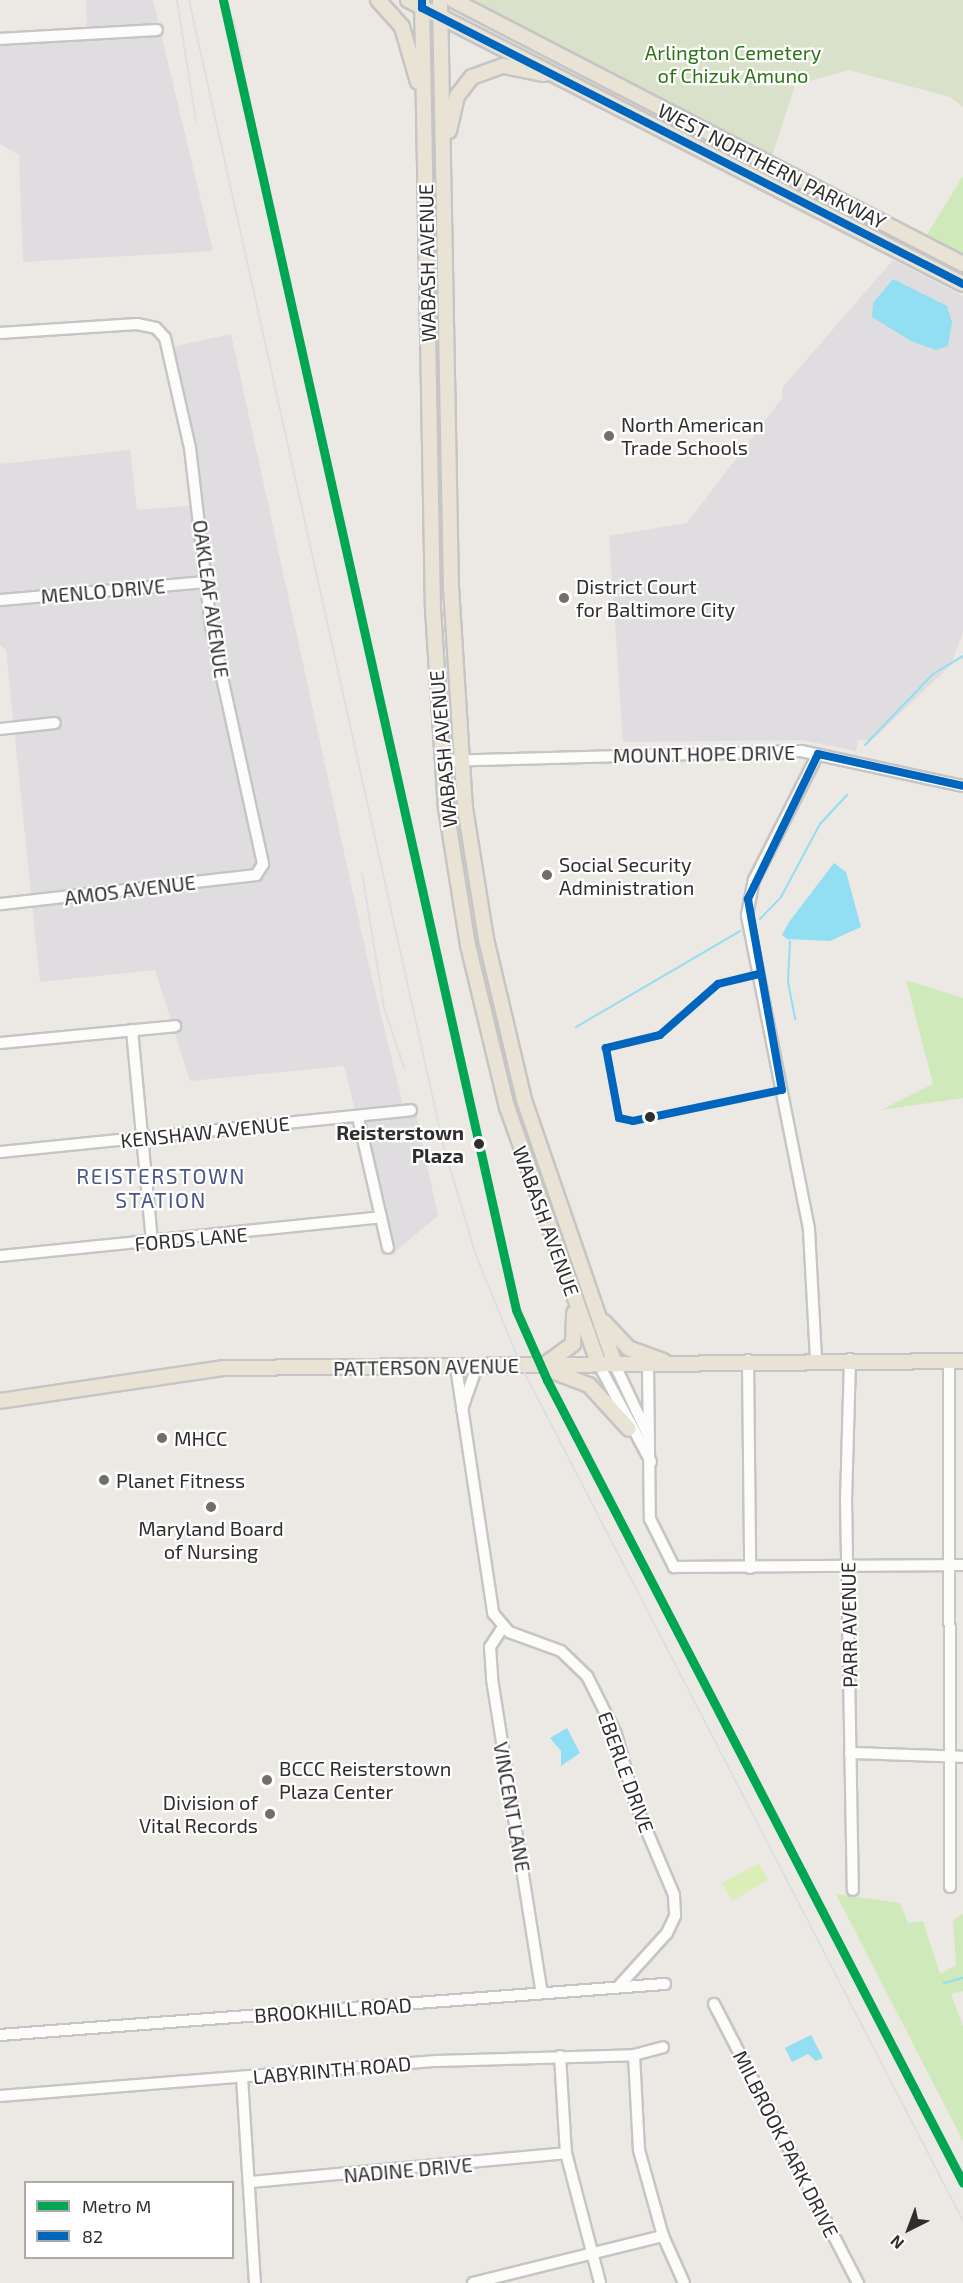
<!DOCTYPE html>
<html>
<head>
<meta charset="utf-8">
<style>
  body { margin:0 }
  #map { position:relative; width:963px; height:2283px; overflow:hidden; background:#ece8e4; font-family:"Exo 2",sans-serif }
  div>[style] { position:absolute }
  .industrial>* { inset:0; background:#dfdddf }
  .green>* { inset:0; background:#cfe9bb }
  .cemetery>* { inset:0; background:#d9e1ca }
  .pitch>* { inset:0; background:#dceeb8 }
  .water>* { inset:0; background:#92def2 }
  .stream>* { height:2px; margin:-1px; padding:0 1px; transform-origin:1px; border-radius:1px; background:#92def2 }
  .roads { filter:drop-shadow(2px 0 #c6c5c5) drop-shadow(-2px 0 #c6c5c5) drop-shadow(0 2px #c6c5c5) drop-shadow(0 -2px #c6c5c5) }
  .minor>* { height:10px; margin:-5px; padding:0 5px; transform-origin:5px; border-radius:5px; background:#fcfcfb }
  .major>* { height:14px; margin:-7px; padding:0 7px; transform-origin:7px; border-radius:7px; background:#e9e3d5 }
  .rail>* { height:2px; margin:-1px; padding:0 1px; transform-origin:1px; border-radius:1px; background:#dedfe1 }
  .bus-1>* { height:8px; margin:-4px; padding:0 4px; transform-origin:4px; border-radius:4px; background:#0065bd }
  .metro-1>* { height:9px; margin:-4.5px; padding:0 4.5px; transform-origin:4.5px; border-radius:4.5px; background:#00a651 }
  .dots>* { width:16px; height:16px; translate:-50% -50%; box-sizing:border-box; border:3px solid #fff; border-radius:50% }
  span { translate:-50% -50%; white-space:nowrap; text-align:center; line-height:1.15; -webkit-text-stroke:4.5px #fff; paint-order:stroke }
  .park-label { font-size:20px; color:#2d7315 }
  .street-label { font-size:20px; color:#2e2e2e }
  .poi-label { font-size:20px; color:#2e2e2e }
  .left { translate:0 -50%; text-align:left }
  .right { translate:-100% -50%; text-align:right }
  .stop-label { font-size:20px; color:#2e2e2e; font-weight:700 }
  .neighbourhood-label { font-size:21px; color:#495683; letter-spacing:1.5px }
  .legend { position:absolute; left:24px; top:2181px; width:210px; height:78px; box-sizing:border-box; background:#fff; border:2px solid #ababab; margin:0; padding:8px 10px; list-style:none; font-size:18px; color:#2e2e2e }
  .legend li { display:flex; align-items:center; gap:12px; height:30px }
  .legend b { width:30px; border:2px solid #ababab }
  .north { position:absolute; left:879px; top:2199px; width:60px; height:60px; -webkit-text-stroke:4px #fff; paint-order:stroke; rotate:222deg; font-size:16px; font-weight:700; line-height:24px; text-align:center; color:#2e2e2e }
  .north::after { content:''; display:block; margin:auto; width:21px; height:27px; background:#2e2e2e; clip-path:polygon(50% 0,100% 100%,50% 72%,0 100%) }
</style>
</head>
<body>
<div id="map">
  <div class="industrial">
    <i style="clip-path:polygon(86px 0,153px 0,213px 251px,23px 262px,19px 155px,0 144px,0 40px,87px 41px)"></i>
    <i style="clip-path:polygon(893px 260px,963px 296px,963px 631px,951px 665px,872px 740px,858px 740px,856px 751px,802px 740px,623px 742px,609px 536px,687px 523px,783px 397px,782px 388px)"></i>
    <i style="clip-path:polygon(231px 334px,367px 957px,403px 1105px,414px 1104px,438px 1216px,391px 1255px,344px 1066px,190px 1081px,155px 970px,40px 982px,6px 650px,0 645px,0 464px,130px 450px,137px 510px,197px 505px,167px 348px)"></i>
  </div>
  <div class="green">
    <i style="clip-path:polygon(963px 176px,963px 255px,926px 236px)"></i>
    <i style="clip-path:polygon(906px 980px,963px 998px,963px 1098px,881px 1110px,933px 1084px)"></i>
    <i style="clip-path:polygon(836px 1894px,900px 1903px,908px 1923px,923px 1921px,940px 1974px,956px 1965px,953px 1920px,963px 1914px,963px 1991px,951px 1994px,963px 2026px,963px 2141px)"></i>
  </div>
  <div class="cemetery">
    <i style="clip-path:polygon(471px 0,963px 0,963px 107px,950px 97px,849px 70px,795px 85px,772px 156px)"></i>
  </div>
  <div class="pitch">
    <i style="clip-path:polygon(759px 1863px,768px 1880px,732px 1901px,722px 1883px)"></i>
  </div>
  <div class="water">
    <i style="clip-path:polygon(893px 279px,947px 306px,952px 322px,948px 346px,936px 350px,911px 341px,872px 317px,873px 303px)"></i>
    <i style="clip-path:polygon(834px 863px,846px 872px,861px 927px,830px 941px,787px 939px,782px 935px,789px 922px)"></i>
    <i style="clip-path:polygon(567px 1728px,580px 1753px,561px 1766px,561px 1751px,550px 1738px)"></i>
    <i style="clip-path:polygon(811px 2035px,823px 2058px,816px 2061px,808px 2054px,792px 2062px,785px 2048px)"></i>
  </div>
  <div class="stream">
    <i style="left:865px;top:745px;width:98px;rotate:-46.2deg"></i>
    <i style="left:933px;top:674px;width:35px;rotate:-31deg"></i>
    <i style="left:760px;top:919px;width:30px;rotate:-46deg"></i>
    <i style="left:781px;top:897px;width:83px;rotate:-61.9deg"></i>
    <i style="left:820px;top:824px;width:40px;rotate:-47deg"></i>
    <i style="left:790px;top:941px;width:41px;rotate:92.8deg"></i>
    <i style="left:788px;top:982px;width:38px;rotate:79deg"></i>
    <i style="left:576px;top:1027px;width:190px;rotate:-30.3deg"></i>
    <i style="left:944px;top:1983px;width:20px;rotate:-15deg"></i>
  </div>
  <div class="roads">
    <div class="minor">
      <i style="left:0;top:39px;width:157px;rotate:-3.3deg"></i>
      <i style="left:0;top:333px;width:137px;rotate:-3.8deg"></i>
      <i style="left:137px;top:324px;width:19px;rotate:12deg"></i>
      <i style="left:156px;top:328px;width:13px;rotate:48deg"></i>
      <i style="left:165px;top:338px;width:113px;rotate:77.2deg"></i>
      <i style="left:190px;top:448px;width:180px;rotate:83.3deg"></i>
      <i style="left:211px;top:627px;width:243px;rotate:77.6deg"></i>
      <i style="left:263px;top:864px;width:13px;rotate:122deg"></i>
      <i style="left:256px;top:875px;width:258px;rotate:173.5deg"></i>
      <i style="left:0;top:600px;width:207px;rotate:-5deg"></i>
      <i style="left:0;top:729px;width:55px;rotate:-6.2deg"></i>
      <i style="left:442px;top:761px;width:359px;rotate:-1.6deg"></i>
      <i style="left:801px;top:751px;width:166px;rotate:12.2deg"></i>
      <i style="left:132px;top:1030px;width:213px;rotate:84.6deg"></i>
      <i style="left:0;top:1043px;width:176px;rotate:-5.5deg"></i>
      <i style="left:358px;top:1117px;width:134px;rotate:77.1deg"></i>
      <i style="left:0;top:1152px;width:413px;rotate:-5.8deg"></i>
      <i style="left:0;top:1256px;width:383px;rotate:-5.8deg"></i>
      <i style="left:816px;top:1359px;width:130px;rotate:-93.1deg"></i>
      <i style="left:809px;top:1229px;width:320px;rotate:-101.2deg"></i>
      <i style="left:747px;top:915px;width:36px;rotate:-79deg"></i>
      <i style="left:754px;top:880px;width:141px;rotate:-63.1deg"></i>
      <i style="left:850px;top:1359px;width:140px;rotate:91.6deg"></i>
      <i style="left:846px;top:1499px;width:391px;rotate:89deg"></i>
      <i style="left:748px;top:1360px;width:208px;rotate:89.4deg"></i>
      <i style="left:949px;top:1361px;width:526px;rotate:89.89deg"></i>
      <i style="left:599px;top:1365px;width:110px;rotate:61.8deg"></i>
      <i style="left:615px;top:1365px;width:77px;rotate:64.8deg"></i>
      <i style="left:648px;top:1366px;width:153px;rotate:89.3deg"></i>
      <i style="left:650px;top:1519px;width:54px;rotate:63.4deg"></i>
      <i style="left:674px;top:1567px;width:289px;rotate:-0.4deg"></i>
      <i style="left:456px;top:1367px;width:249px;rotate:81.4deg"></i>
      <i style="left:493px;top:1613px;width:25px;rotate:50deg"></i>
      <i style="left:509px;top:1632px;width:55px;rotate:20.1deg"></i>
      <i style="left:561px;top:1651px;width:36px;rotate:44deg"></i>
      <i style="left:587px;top:1676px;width:65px;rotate:63.4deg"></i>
      <i style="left:616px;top:1734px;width:72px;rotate:74.6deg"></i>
      <i style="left:635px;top:1803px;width:100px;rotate:67deg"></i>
      <i style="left:674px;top:1895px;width:21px;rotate:87deg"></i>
      <i style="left:675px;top:1916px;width:19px;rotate:115deg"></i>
      <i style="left:667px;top:1933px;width:72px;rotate:132.2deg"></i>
      <i style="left:462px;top:1409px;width:46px;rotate:-70.8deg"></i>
      <i style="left:503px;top:1627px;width:24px;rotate:123deg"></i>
      <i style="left:490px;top:1647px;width:32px;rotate:86deg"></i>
      <i style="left:492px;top:1679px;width:315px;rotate:81deg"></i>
      <i style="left:850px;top:1753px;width:113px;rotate:2deg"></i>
      <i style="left:714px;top:2004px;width:314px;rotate:62.7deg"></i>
      <i style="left:0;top:2035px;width:667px;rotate:-4.39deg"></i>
      <i style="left:634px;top:2055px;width:95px;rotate:87deg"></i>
      <i style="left:639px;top:2150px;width:89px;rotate:74.4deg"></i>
      <i style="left:663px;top:2236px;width:51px;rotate:65.9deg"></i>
      <i style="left:560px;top:2056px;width:97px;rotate:86.5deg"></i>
      <i style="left:566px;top:2153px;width:134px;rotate:75.3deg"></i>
      <i style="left:242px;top:2077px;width:206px;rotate:86.4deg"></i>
      <i style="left:0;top:2096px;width:438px;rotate:-4.6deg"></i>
      <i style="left:437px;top:2061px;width:197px;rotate:-1.7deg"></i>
      <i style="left:634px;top:2055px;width:30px;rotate:-15deg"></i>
      <i style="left:250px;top:2182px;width:317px;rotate:-5.2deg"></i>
      <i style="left:473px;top:2283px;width:196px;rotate:-13.9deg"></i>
    </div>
    <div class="major">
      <i style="left:378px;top:0;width:36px;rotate:48deg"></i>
      <i style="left:402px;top:27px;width:57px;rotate:73.8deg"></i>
      <i style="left:408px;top:0;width:623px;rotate:27.1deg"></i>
      <i style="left:422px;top:0;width:609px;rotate:88.97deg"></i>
      <i style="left:433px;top:609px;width:199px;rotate:86.3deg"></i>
      <i style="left:446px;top:808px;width:139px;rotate:80.9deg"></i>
      <i style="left:468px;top:945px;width:167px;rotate:76.5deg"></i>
      <i style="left:507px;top:1107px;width:274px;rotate:70.4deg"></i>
      <i style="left:440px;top:0;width:587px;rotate:88.93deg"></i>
      <i style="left:451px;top:587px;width:221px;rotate:86.4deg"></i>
      <i style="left:465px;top:808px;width:133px;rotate:80.9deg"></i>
      <i style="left:486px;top:939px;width:165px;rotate:76.7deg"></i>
      <i style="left:524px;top:1100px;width:280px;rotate:71deg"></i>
      <i style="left:453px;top:0;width:574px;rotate:27.37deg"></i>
      <i style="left:449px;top:131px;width:36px;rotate:-77deg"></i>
      <i style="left:457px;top:96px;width:24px;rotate:-52deg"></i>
      <i style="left:472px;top:77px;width:33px;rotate:-20deg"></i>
      <i style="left:503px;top:66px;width:42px;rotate:11deg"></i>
      <i style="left:604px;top:1322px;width:35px;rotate:47deg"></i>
      <i style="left:628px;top:1348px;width:38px;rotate:20deg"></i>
      <i style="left:547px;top:1363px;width:32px;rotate:-36deg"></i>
      <i style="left:573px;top:1344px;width:31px;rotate:-88deg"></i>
      <i style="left:552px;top:1371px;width:40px;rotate:21deg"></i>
      <i style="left:589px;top:1385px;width:59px;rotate:47.7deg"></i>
      <i style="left:0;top:1401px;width:225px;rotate:-8.4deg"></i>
      <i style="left:223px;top:1368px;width:740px;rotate:-0.54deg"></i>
    </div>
  </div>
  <div class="rail">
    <i style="left:177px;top:0;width:122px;rotate:81.1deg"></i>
    <i style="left:189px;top:0;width:1172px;rotate:77.48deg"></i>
    <i style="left:443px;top:1144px;width:114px;rotate:73.6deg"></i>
    <i style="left:475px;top:1253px;width:122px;rotate:67.8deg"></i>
    <i style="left:521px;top:1366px;width:962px;rotate:62.66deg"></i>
    <i style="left:233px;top:18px;width:45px;rotate:77.2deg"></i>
    <i style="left:362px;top:873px;width:137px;rotate:80.7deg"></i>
    <i style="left:384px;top:1008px;width:65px;rotate:71.3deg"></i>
  </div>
  <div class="bus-1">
    <i style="left:422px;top:0;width:8px;rotate:90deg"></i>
    <i style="left:422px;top:8px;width:607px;rotate:27.03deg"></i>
    <i style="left:818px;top:754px;width:148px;rotate:12.4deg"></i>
    <i style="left:759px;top:974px;width:42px;rotate:166.3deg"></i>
    <i style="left:718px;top:984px;width:77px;rotate:138.7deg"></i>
    <i style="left:660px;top:1035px;width:56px;rotate:166.5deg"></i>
    <i style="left:606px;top:1048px;width:71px;rotate:79.5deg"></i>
    <i style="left:619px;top:1118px;width:14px;rotate:12deg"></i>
    <i style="left:633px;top:1121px;width:152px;rotate:-11.8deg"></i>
    <i style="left:782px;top:1090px;width:194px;rotate:-100.1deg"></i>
    <i style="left:748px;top:899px;width:161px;rotate:-64.2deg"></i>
  </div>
  <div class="metro-1">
    <i style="left:223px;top:0;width:1342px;rotate:77.39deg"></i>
    <i style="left:516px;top:1310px;width:77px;rotate:66.1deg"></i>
    <i style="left:547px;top:1380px;width:904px;rotate:62.61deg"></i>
  </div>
  <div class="dots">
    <i style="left:609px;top:436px;background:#706f6e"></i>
    <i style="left:564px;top:598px;background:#706f6e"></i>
    <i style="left:547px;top:875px;background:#706f6e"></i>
    <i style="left:650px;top:1117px;background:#2e2e2e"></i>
    <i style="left:479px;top:1144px;background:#2e2e2e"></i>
    <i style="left:162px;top:1438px;background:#706f6e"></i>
    <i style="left:104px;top:1480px;background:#706f6e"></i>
    <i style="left:211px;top:1507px;background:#706f6e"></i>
    <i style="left:267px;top:1780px;background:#706f6e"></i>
    <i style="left:270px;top:1814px;background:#706f6e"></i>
  </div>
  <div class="park-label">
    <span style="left:733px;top:64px">Arlington Cemetery<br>of Chizuk Amuno</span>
  </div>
  <div class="street-label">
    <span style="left:772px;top:166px;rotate:27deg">WEST NORTHERN PARKWAY</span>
    <span style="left:427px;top:263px;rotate:-91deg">WABASH AVENUE</span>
    <span style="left:103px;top:591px;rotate:-5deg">MENLO DRIVE</span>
    <span style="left:211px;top:599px;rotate:82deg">OAKLEAF AVENUE</span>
    <span style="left:443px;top:749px;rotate:-95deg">WABASH AVENUE</span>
    <span style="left:704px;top:754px;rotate:-1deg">MOUNT HOPE DRIVE</span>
    <span style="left:130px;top:890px;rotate:-7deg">AMOS AVENUE</span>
    <span style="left:205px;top:1132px;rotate:-6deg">KENSHAW AVENUE</span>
    <span style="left:546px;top:1221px;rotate:70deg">WABASH AVENUE</span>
    <span style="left:191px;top:1239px;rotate:-5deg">FORDS LANE</span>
    <span style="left:426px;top:1367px;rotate:-1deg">PATTERSON AVENUE</span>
    <span style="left:849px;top:1625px;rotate:-91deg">PARR AVENUE</span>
    <span style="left:626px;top:1772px;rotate:70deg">EBERLE DRIVE</span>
    <span style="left:512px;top:1807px;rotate:80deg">VINCENT LANE</span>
    <span style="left:333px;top:2010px;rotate:-4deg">BROOKHILL ROAD</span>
    <span style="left:332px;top:2070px;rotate:-5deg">LABYRINTH ROAD</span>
    <span style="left:786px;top:2144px;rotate:63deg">MILBROOK PARK DRIVE</span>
    <span style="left:408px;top:2170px;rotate:-5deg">NADINE DRIVE</span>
  </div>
  <div class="poi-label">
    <span class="left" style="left:621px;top:436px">North American<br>Trade Schools</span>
    <span class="left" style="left:576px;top:598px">District Court<br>for Baltimore City</span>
    <span class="left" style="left:559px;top:876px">Social Security<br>Administration</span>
    <span class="left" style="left:174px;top:1438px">MHCC</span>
    <span class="left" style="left:116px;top:1480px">Planet Fitness</span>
    <span style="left:211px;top:1540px">Maryland Board<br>of Nursing</span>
    <span class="left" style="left:279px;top:1780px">BCCC Reisterstown<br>Plaza Center</span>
    <span class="right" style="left:258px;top:1814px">Division of<br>Vital Records</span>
  </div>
  <div class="stop-label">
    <span class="right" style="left:464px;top:1144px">Reisterstown<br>Plaza</span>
  </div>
  <div class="neighbourhood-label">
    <span style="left:161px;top:1188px">REISTERSTOWN<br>STATION</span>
  </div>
  <ul class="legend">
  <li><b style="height:8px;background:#00a651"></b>Metro M</li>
  <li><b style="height:8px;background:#0065bd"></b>82</li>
  </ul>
  <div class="north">N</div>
</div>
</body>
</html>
